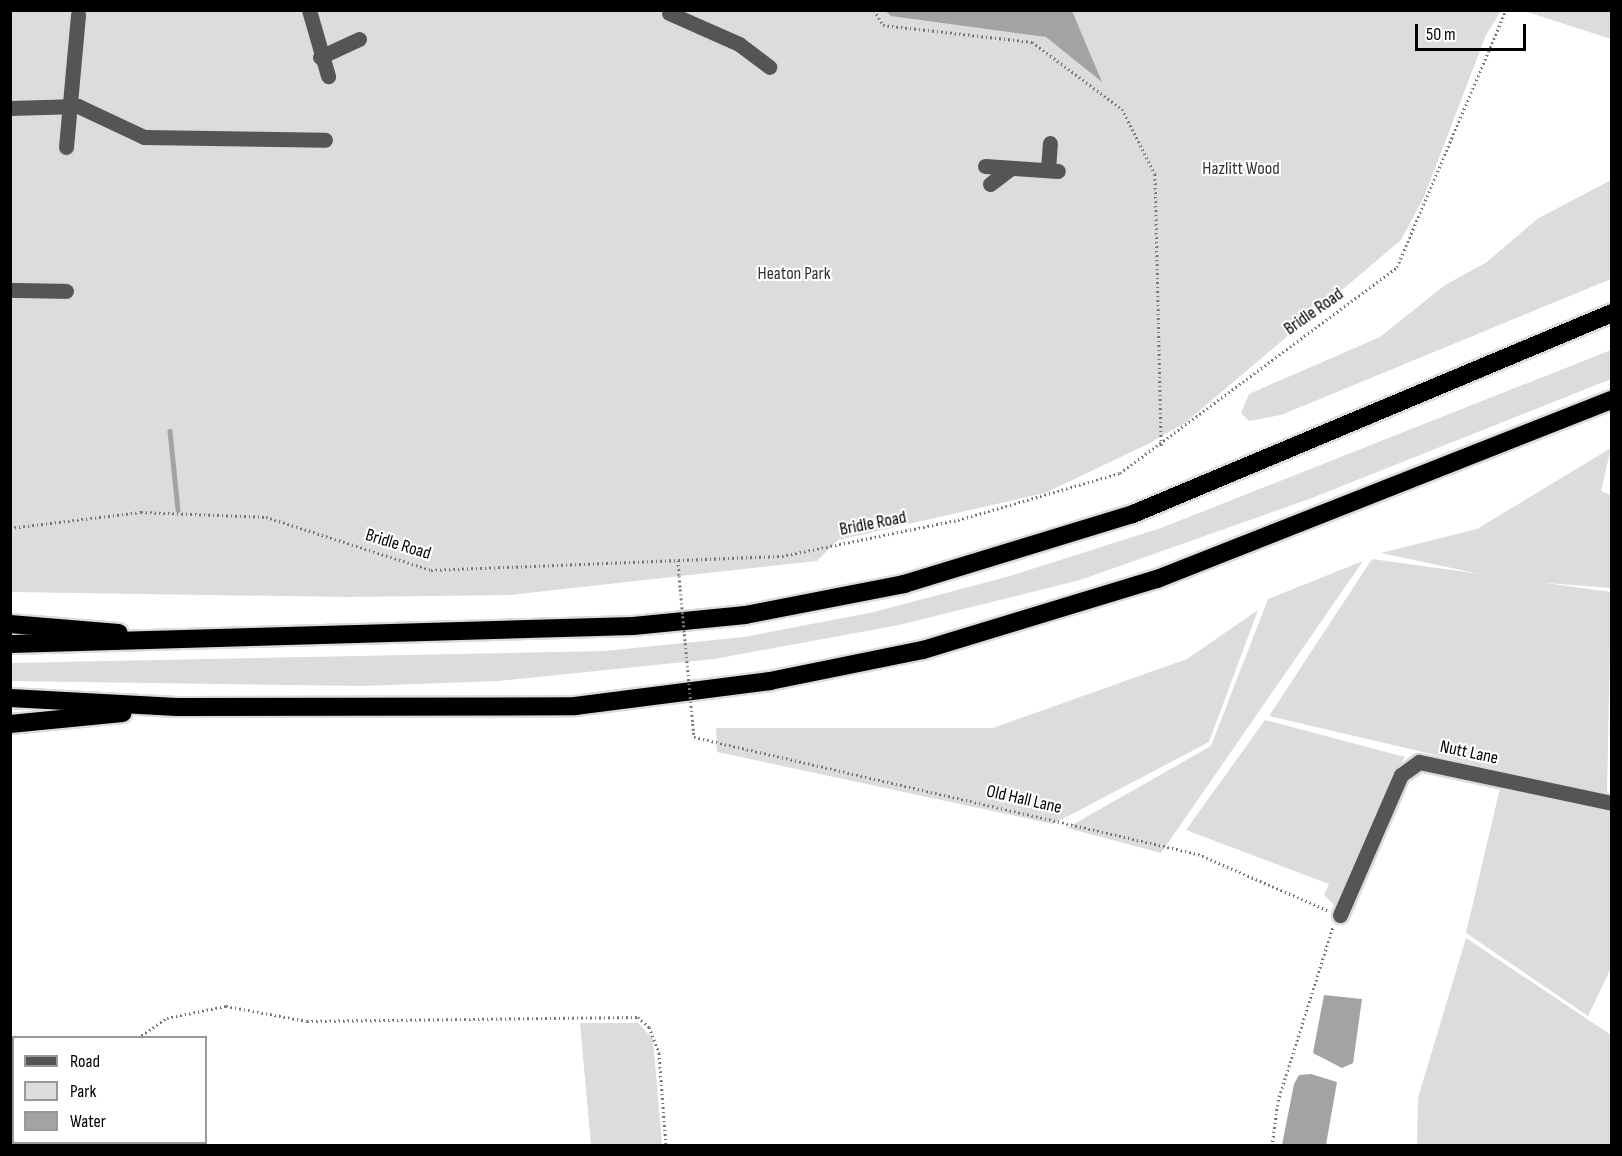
<!DOCTYPE html>
<html>
<head>
<meta charset="utf-8">
<style>
  body { margin:0 }
  #map { position:relative; width:1622px; height:1156px; overflow:hidden; background:#fff; font-family:"Sofia Sans Condensed",sans-serif }
  div>[style] { position:absolute }
  .green>* { inset:0; background:#dcdcdc }
  .water>* { inset:0; background:#a3a3a3 }
  .stream>* { height:4.5px; margin:-2.25px; padding:0 2.25px; transform-origin:2.25px; border-radius:2.25px; background:#a3a3a3 }
  .path>* { height:3px; margin-top:-1.5px; transform-origin:0; background:repeating-linear-gradient(90deg,#777 0 1.5px,transparent 0 4.5px) }
  .roads { filter:drop-shadow(2px 0 #dbdbdb) drop-shadow(-2px 0 #dbdbdb) drop-shadow(0 2px #dbdbdb) drop-shadow(0 -2px #dbdbdb) }
  .minor>* { height:15px; margin:-7.5px; padding:0 7.5px; transform-origin:7.5px; border-radius:7.5px; background:#555 }
  .highway>* { height:18px; margin:-9px; padding:0 9px; transform-origin:9px; border-radius:9px; background:#000 }
  .path-bridge>* { height:3px; margin-top:-1.5px; transform-origin:0; background:repeating-linear-gradient(90deg,#777 0 1.5px,transparent 0 4.5px) }
  span { translate:-50% -50%; white-space:nowrap; text-align:center; line-height:1.15; -webkit-text-stroke:4.5px #fff; paint-order:stroke }
  .park-label { font-size:18px; color:#333 }
  .street-label { font-size:18px; color:#000 }
  .frame { position:absolute; inset:0; border:12px solid #000; pointer-events:none }
  .legend { position:absolute; left:12px; top:1036px; width:195px; height:108px; box-sizing:border-box; background:#fff; border:2px solid #999; margin:0; padding:8px 10px; list-style:none; font-size:18px; color:#000 }
  .legend li { display:flex; align-items:center; gap:12px; height:30px }
  .legend b { width:30px; border:2px solid #999 }
  .scale { position:absolute; left:1415px; top:24px; width:111px; height:27px; box-sizing:border-box; border:3px solid #000; border-top:0; padding-left:8px; font-size:18px; line-height:21px; white-space:nowrap; color:#000; -webkit-text-stroke:4px #fff; paint-order:stroke }
</style>
</head>
<body>
<div id="map">
  <div class="green">
    <i style="clip-path:polygon(10px 11px,1501px 11px,1486px 35px,1424px 197px,1401px 240px,1186px 422px,1148px 444px,1045px 493px,838px 540px,817px 561px,510px 595px,348px 597px,11px 592px)"></i>
    <i style="clip-path:polygon(1524px 11px,1611px 11px,1611px 39px)"></i>
    <i style="clip-path:polygon(1611px 180px,1611px 279px,1281px 415px,1249px 421px,1241px 413px,1249px 394px,1380px 337px,1445px 285px,1487px 262px,1537px 219px)"></i>
    <i style="clip-path:polygon(1611px 350px,1611px 379px,1312px 498px,1080px 580px,899px 625px,714px 659px,499px 681px,362px 686px,11px 681px,11px 663px,604px 651px,744px 637px,874px 612px,1010px 576px,1161px 528px)"></i>
    <i style="clip-path:polygon(1611px 448px,1601px 491px,1611px 495px,1611px 588px,1508px 580px,1381px 553px,1477px 529px)"></i>
    <i style="clip-path:polygon(1372px 559px,1611px 592px,1607px 795px,1269px 716px)"></i>
    <i style="clip-path:polygon(1363px 561px,1161px 853px,1067px 828px,1211px 746px,1268px 599px)"></i>
    <i style="clip-path:polygon(1258px 610px,1209px 742px,1053px 824px,717px 752px,716px 728px,993px 728px,1187px 659px)"></i>
    <i style="clip-path:polygon(1265px 720px,1405px 757px,1387px 783px,1335px 906px,1324px 895px,1329px 884px,1186px 830px)"></i>
    <i style="clip-path:polygon(1500px 788px,1611px 813px,1611px 968px,1588px 1016px,1466px 933px)"></i>
    <i style="clip-path:polygon(1466px 938px,1611px 1035px,1611px 1145px,1417px 1145px,1418px 1098px)"></i>
    <i style="clip-path:polygon(580px 1023px,638px 1023px,653px 1039px,662px 1145px,591px 1145px)"></i>
  </div>
  <div class="water">
    <i style="clip-path:polygon(885px 11px,1072px 11px,1102px 82px,1046px 37px,891px 16px)"></i>
    <i style="clip-path:polygon(1324px 995px,1362px 999px,1353px 1063px,1342px 1068px,1313px 1053px)"></i>
    <i style="clip-path:polygon(1311px 1074px,1337px 1082px,1326px 1145px,1282px 1145px,1294px 1084px,1299px 1075px)"></i>
  </div>
  <div class="stream">
    <i style="left:170px;top:431px;width:79px;rotate:84.2deg"></i>
  </div>
  <div class="path">
    <i style="left:874px;top:10px;width:17px;rotate:59deg"></i>
    <i style="left:883px;top:25px;width:150px;rotate:6.5deg"></i>
    <i style="left:1032px;top:42px;width:112px;rotate:36.7deg"></i>
    <i style="left:1122px;top:109px;width:73px;rotate:63.1deg"></i>
    <i style="left:1155px;top:174px;width:272px;rotate:88.7deg"></i>
    <i style="left:10px;top:528px;width:132px;rotate:-7deg"></i>
    <i style="left:141px;top:512px;width:125px;rotate:2.3deg"></i>
    <i style="left:266px;top:517px;width:173px;rotate:17.8deg"></i>
    <i style="left:431px;top:570px;width:351px;rotate:-2.3deg"></i>
    <i style="left:782px;top:556px;width:180px;rotate:-11.6deg"></i>
    <i style="left:958px;top:520px;width:169px;rotate:-16.2deg"></i>
    <i style="left:1120px;top:473px;width:345px;rotate:-36.6deg"></i>
    <i style="left:1397px;top:267px;width:279px;rotate:-67deg"></i>
    <i style="left:678px;top:560px;width:16px;rotate:86deg"></i>
    <i style="left:694px;top:737px;width:517px;rotate:13.07deg"></i>
    <i style="left:1198px;top:854px;width:141px;rotate:23.5deg"></i>
    <i style="left:10px;top:1035px;width:10px;rotate:17deg"></i>
    <i style="left:138px;top:1038px;width:35px;rotate:-35deg"></i>
    <i style="left:167px;top:1018px;width:60px;rotate:-11.5deg"></i>
    <i style="left:226px;top:1006px;width:82px;rotate:10.5deg"></i>
    <i style="left:307px;top:1021px;width:331px;rotate:-0.7deg"></i>
    <i style="left:638px;top:1017px;width:15px;rotate:42deg"></i>
    <i style="left:649px;top:1027px;width:28px;rotate:69deg"></i>
    <i style="left:659px;top:1053px;width:93px;rotate:85.7deg"></i>
    <i style="left:1272px;top:1146px;width:45px;rotate:-82.4deg"></i>
    <i style="left:1278px;top:1101px;width:182px;rotate:-72.5deg"></i>
  </div>
  <div class="roads">
    <div class="minor">
      <i style="left:309px;top:10px;width:69px;rotate:73.9deg"></i>
      <i style="left:669px;top:13px;width:77px;rotate:23.9deg"></i>
      <i style="left:739px;top:44px;width:38px;rotate:37deg"></i>
      <i style="left:320px;top:57px;width:43px;rotate:-24.8deg"></i>
      <i style="left:10px;top:108px;width:68px;rotate:-1.7deg"></i>
      <i style="left:78px;top:106px;width:73px;rotate:25.2deg"></i>
      <i style="left:144px;top:137px;width:181px;rotate:0.9deg"></i>
      <i style="left:66px;top:147px;width:133px;rotate:-84.8deg"></i>
      <i style="left:985px;top:166px;width:73px;rotate:3.9deg"></i>
      <i style="left:1048px;top:170px;width:27px;rotate:-86deg"></i>
      <i style="left:990px;top:184px;width:26px;rotate:-37deg"></i>
      <i style="left:10px;top:290px;width:56px;rotate:1deg"></i>
      <i style="left:1340px;top:915px;width:153px;rotate:-66.5deg"></i>
      <i style="left:1401px;top:775px;width:22px;rotate:-36deg"></i>
      <i style="left:1419px;top:762px;width:197px;rotate:12deg"></i>
    </div>
    <div class="highway">
      <i style="left:10px;top:624px;width:109px;rotate:4.7deg"></i>
      <i style="left:10px;top:644px;width:623px;rotate:-1.65deg"></i>
      <i style="left:633px;top:626px;width:113px;rotate:-5.6deg"></i>
      <i style="left:745px;top:615px;width:162px;rotate:-11deg"></i>
      <i style="left:904px;top:584px;width:239px;rotate:-17deg"></i>
      <i style="left:1133px;top:514px;width:519px;rotate:-22.76deg"></i>
      <i style="left:10px;top:698px;width:167px;rotate:3.1deg"></i>
      <i style="left:177px;top:707px;width:398px;rotate:-0.1deg"></i>
      <i style="left:575px;top:706px;width:197px;rotate:-7.3deg"></i>
      <i style="left:770px;top:681px;width:156px;rotate:-11.5deg"></i>
      <i style="left:923px;top:650px;width:245px;rotate:-16.9deg"></i>
      <i style="left:1157px;top:579px;width:489px;rotate:-21.5deg"></i>
      <i style="left:10px;top:724px;width:113px;rotate:-5.6deg"></i>
    </div>
  </div>
  <div class="path-bridge">
    <i style="left:679px;top:576px;width:162px;rotate:84.7deg"></i>
  </div>
  <div class="park-label">
    <span style="left:1241px;top:169px">Hazlitt Wood</span>
    <span style="left:794px;top:274px">Heaton Park</span>
  </div>
  <div class="street-label">
    <span style="left:1314px;top:312px;rotate:-35deg">Bridle Road</span>
    <span style="left:873px;top:524px;rotate:-11deg">Bridle Road</span>
    <span style="left:398px;top:545px;rotate:17deg">Bridle Road</span>
    <span style="left:1469px;top:753px;rotate:12deg">Nutt Lane</span>
    <span style="left:1024px;top:800px;rotate:13deg">Old Hall Lane</span>
  </div>
  <div class="frame"></div>
  <ul class="legend">
  <li><b style="height:8px;background:#555"></b>Road</li>
  <li><b style="height:16px;background:#dcdcdc"></b>Park</li>
  <li><b style="height:16px;background:#a3a3a3"></b>Water</li>
  </ul>
  <div class="scale">50 m</div>
</div>
</body>
</html>
